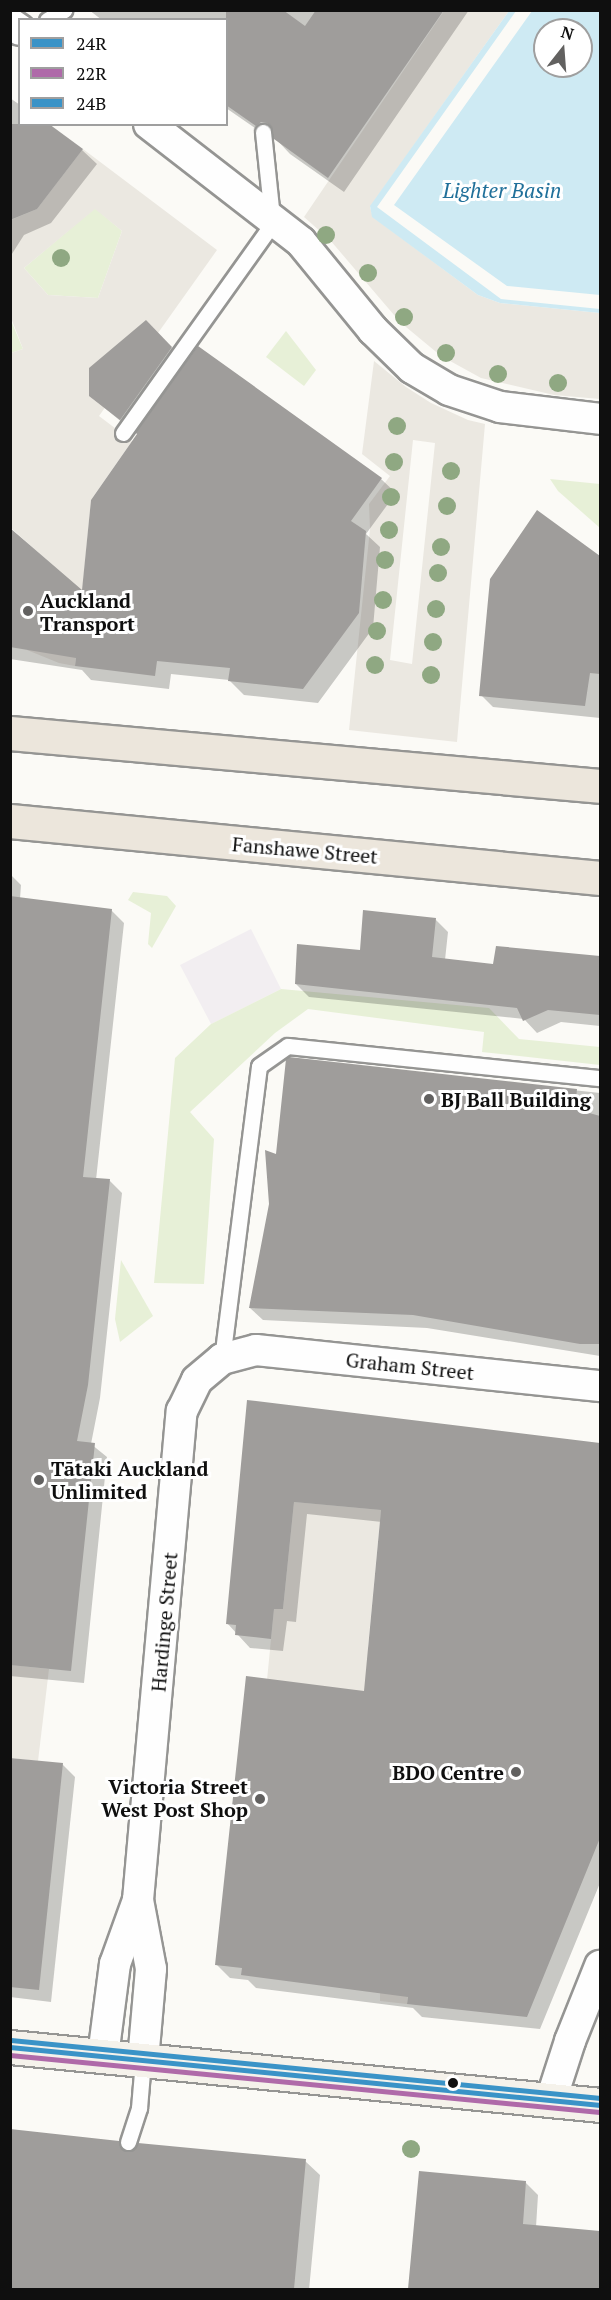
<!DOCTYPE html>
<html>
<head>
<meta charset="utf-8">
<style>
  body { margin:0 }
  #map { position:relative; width:611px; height:2300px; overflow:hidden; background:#fbfaf6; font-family:"PT Serif",serif }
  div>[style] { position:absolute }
  .industrial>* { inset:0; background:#f2eef1 }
  .green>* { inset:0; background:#e7f0d7 }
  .plaza>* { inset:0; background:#ebe8e1 }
  .water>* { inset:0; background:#ceeaf3 }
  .pier>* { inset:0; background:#fbfaf6 }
  .shadow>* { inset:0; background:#0003 }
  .building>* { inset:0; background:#9f9d9b }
  .roads { filter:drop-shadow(2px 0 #959593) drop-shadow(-2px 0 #959593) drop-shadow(0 2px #959593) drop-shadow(0 -2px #959593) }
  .service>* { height:15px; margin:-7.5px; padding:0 7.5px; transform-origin:7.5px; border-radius:7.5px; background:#fefefe }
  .minor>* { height:30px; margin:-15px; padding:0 15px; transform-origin:15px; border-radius:15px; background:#fefefe }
  .secondary>* { height:33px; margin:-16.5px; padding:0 16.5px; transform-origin:16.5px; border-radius:16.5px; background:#f5f2eb }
  .primary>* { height:33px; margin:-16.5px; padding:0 16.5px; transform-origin:16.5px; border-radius:16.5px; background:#ece6dc }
  .bus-1>* { height:4.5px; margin:-2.25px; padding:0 2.25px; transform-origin:2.25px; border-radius:2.25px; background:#3a93c7 }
  .bus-2>* { height:4.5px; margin:-2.25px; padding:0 2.25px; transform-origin:2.25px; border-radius:2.25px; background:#af6aa9 }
  .bus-3>* { height:4.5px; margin:-2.25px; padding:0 2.25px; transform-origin:2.25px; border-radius:2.25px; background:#3a93c7 }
  .trees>* { width:18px; height:18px; margin:-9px; border-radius:50%; background:#8fa882 }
  .dots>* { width:16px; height:16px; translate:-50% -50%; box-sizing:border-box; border:3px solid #fff; border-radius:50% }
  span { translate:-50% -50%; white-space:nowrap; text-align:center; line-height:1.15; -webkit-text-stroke:6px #fff; paint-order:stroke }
  .poi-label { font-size:20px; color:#0f0f0f; font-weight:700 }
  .left { translate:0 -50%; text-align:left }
  .right { translate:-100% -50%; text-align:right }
  .street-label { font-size:20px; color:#0f0f0f }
  .water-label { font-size:21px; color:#20709a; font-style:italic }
  .frame { position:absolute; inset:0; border:12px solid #0f0f0f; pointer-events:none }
  .legend { position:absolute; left:18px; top:18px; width:210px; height:108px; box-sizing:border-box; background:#fff; border:2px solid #9f9f9f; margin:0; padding:8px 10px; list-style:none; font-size:18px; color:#0f0f0f }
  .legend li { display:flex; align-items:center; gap:12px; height:30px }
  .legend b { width:30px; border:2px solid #9f9f9f }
  .north { position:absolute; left:533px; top:18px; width:60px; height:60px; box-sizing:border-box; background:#fff; border:2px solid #9f9f9f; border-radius:50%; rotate:17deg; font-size:16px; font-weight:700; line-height:24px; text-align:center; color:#0f0f0f }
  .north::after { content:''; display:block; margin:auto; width:21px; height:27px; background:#626160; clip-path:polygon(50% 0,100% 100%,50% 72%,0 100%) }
</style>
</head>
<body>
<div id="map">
  <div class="industrial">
    <i style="clip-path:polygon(251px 929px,281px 989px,211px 1024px,180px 965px)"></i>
  </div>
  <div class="green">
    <i style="clip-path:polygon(95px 208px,122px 231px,98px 298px,48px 295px,24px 268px)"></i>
    <i style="clip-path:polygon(10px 318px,23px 349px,11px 353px,10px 353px)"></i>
    <i style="clip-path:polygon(286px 331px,316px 370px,304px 386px,266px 357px)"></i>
    <i style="clip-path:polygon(550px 479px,600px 484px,600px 528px,558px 491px)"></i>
    <i style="clip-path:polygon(133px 892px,167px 896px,176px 906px,152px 948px,148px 944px,151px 913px,128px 900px)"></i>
    <i style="clip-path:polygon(281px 989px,489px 1008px,519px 1039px,600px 1047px,600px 1065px,482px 1052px,484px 1032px,308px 1009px,275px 1033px,190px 1112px,214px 1139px,204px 1284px,154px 1283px,175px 1058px,211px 1024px)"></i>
    <i style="clip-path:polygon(121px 1260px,153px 1316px,120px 1342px,115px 1319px)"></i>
  </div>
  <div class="plaza">
    <i style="clip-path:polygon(444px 11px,509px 11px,370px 207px,373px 217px,478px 295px,500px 303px,600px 313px,600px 399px,554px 395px,481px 378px,441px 356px,400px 322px,330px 240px,304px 217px)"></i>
    <i style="clip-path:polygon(evenodd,83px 149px,217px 250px,99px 416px,132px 441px,91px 500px,75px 666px,59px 663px,27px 650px,34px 585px,51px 564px,11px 528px,11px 353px,23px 349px,11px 318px,11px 220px,37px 209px,83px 149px,95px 209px,122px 231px,98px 298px,48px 295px,24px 268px,95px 209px)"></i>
    <i style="clip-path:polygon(evenodd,374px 361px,406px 387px,431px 403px,468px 420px,485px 424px,457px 742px,349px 730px,370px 529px,369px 504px,390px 476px,362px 454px,374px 361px,413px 440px,435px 443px,412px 664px,390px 660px,413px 440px)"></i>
    <i style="clip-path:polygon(294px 1502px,381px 1510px,368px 1647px,452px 1657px,440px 1706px,407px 2004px,380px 2001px,380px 1993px,267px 1680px,274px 1609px,283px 1609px)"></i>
    <i style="clip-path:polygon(11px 1665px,49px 1669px,38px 1761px,11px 1758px)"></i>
  </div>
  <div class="water">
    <i style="clip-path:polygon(evenodd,509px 11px,600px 11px,600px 313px,500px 303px,478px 295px,372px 217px,370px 206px,509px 11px,545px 30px,581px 30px,581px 66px,545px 66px,545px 30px)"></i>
  </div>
  <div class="pier">
    <i style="clip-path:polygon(516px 11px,532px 11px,394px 205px,507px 286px,600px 295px,600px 309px,501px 299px,377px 207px)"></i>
  </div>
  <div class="shadow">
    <i style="clip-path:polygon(89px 10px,469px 10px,344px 192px,290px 154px,275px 138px,272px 140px,226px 108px,226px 20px,102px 20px)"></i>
    <i style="clip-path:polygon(10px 98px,20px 105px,20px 124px,47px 124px,82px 150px,97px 164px,51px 223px,24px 235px,10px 257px)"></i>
    <i style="clip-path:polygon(155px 330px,180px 357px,129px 428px,90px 396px)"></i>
    <i style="clip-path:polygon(381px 479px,396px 493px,366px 534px,380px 547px,373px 628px,318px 703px,244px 695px,229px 680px,171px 674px,169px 689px,91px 680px,82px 670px,10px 659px,10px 530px,84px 593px)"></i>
    <i style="clip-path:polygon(538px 512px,600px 557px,600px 718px,493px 707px,481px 695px)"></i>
    <i style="clip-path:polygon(10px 874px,21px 885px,20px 899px,111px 910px,124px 923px,96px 1180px,109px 1180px,122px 1193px,100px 1398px,91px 1444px,107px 1457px,84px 1683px,10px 1676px)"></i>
    <i style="clip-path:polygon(435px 919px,448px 932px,445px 960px,495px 966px,497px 947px,600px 957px,600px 1026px,561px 1022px,537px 1033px,524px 1019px,309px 997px,296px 984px)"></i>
    <i style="clip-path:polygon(289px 1059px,600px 1093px,600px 1356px,427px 1328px,263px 1320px,250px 1308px,270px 1204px)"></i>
    <i style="clip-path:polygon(248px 1402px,600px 1445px,600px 1883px,540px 2029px,422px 2017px,413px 2008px,256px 1988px,248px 1980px,230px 1978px,217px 1965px,365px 1693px,382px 1522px,307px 1514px,296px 1622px,287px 1621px,283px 1651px,250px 1648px,227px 1623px)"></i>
    <i style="clip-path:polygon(10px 1759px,62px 1764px,75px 1777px,51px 2002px,10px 1997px)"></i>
    <i style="clip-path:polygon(10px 2130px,118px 2142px,128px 2152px,305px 2161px,320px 2175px,309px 2290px,10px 2290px)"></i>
    <i style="clip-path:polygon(420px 2173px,525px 2182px,538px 2195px,536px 2227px,600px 2232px,600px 2290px,409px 2290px)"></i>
  </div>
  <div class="building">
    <i style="clip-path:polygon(226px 10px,283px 10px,305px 26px,316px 10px,444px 10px,328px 178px,274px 139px,271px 127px,267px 123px,261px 122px,256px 126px,226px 105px)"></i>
    <i style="clip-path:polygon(10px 124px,49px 124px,83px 149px,37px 209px,10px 220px)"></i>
    <i style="clip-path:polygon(146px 320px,172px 347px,120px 420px,89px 396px,89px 368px)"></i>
    <i style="clip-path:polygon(198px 346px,382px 478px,351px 521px,366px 531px,359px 613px,303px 689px,228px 681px,230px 668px,157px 661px,155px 676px,75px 666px,76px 658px,10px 647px,10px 528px,82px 590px,91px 500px,137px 434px,135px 432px)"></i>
    <i style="clip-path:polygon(537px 510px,600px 556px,600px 674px,590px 673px,585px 706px,479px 696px,490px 579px)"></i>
    <i style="clip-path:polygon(10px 896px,112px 909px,83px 1177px,110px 1179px,88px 1385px,77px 1441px,95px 1443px,71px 1671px,10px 1665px)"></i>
    <i style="clip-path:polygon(363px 910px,436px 918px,432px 957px,493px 964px,496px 946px,600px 956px,600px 1015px,548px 1010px,523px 1021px,517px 1008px,295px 984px,297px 944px,360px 950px)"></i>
    <i style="clip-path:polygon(289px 1057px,577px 1089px,575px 1109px,600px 1116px,600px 1344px,580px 1344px,413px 1315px,249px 1308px,269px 1204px,265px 1150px,276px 1154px,286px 1059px)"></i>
    <i style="clip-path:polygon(247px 1400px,600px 1443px,600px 1838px,527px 2017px,407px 2004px,408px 1997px,241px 1975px,242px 1968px,215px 1965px,246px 1676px,364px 1691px,381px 1510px,294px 1502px,283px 1609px,274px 1609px,271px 1639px,235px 1635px,236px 1625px,226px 1624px)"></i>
    <i style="clip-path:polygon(10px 1758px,63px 1763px,39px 1990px,10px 1987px)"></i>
    <i style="clip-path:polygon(10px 2129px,119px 2141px,120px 2148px,126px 2151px,134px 2150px,138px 2143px,306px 2159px,294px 2289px,10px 2289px)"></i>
    <i style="clip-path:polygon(419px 2171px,526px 2181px,523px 2224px,600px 2231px,600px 2289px,408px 2289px)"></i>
  </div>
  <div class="roads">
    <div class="service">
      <i style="left:47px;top:20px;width:20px;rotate:-30deg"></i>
      <i style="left:263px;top:132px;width:86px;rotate:84deg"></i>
      <i style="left:123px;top:433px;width:260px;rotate:-54.5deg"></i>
      <i style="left:222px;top:1359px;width:295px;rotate:-82.8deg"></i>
      <i style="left:259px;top:1066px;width:35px;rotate:-35deg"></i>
      <i style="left:288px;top:1046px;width:314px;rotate:5.9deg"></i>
      <i style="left:128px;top:2142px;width:36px;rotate:-72deg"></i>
      <i style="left:139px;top:2108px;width:48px;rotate:-85.2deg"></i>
    </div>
    <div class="minor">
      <i style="left:10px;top:23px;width:12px;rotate:35deg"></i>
      <i style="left:149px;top:124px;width:192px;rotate:37.8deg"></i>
      <i style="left:301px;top:242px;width:114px;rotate:50.7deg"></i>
      <i style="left:373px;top:330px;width:54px;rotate:44.3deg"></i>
      <i style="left:412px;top:368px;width:43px;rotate:30.7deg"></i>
      <i style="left:449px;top:390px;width:54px;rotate:18.4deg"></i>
      <i style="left:500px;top:407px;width:101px;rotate:6.8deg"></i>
      <i style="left:138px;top:1900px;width:70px;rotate:79.3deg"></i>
      <i style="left:151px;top:1969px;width:91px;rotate:95deg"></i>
      <i style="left:103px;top:2056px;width:93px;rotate:-82.6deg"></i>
      <i style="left:115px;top:1964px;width:68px;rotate:-70.2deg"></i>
      <i style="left:138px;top:1900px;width:491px;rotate:-84.9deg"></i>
      <i style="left:182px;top:1411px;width:34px;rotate:-64deg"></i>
      <i style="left:197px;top:1380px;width:33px;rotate:-40deg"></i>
      <i style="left:222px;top:1359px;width:35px;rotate:-15deg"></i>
      <i style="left:256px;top:1350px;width:346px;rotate:6deg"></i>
      <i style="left:551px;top:2100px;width:62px;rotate:-72.1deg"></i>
      <i style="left:570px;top:2041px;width:81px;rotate:-68.2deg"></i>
    </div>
    <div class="secondary">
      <i style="left:10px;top:2047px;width:593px;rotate:5.61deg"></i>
    </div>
    <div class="primary">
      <i style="left:10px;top:733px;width:592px;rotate:5.13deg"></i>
      <i style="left:10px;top:821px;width:593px;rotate:5.52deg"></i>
    </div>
  </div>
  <div class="bus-1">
    <i style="left:10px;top:2047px;width:593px;rotate:5.61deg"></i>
  </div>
  <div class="bus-2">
    <i style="left:10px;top:2055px;width:592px;rotate:5.53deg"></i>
  </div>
  <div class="bus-3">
    <i style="left:11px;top:2040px;width:592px;rotate:5.62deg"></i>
  </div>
  <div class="trees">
    <i style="left:326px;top:235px"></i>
    <i style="left:61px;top:258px"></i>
    <i style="left:368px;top:273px"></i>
    <i style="left:404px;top:317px"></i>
    <i style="left:446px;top:353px"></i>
    <i style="left:498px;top:374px"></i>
    <i style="left:558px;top:383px"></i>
    <i style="left:397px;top:426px"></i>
    <i style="left:394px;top:462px"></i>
    <i style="left:451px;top:471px"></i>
    <i style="left:391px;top:497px"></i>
    <i style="left:447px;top:506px"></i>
    <i style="left:389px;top:530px"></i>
    <i style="left:441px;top:547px"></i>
    <i style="left:385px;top:560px"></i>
    <i style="left:438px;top:573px"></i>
    <i style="left:383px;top:600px"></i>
    <i style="left:436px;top:609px"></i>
    <i style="left:377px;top:631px"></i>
    <i style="left:433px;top:642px"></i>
    <i style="left:375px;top:665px"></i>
    <i style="left:431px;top:675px"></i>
    <i style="left:411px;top:2149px"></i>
  </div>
  <div class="dots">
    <i style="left:28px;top:611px;background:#626160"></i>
    <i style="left:429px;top:1099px;background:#626160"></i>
    <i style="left:39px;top:1480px;background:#626160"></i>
    <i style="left:516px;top:1772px;background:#626160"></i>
    <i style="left:260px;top:1799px;background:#626160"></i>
    <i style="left:453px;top:2083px;background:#0f0f0f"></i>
  </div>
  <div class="poi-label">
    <span class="left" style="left:40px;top:612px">Auckland<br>Transport</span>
    <span class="left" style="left:441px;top:1099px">BJ Ball Building</span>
    <span class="left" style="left:51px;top:1480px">Tātaki Auckland<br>Unlimited</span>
    <span class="right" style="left:504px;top:1772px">BDO Centre</span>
    <span class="right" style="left:248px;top:1798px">Victoria Street<br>West Post Shop</span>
  </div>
  <div class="street-label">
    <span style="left:305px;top:850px;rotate:5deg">Fanshawe Street</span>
    <span style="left:410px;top:1366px;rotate:6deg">Graham Street</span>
    <span style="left:164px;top:1622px;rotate:-85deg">Hardinge Street</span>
  </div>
  <div class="water-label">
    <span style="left:502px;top:190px">Lighter Basin</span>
  </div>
  <div class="frame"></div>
  <ul class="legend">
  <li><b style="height:8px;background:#3a93c7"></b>24R</li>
  <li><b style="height:8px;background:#af6aa9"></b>22R</li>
  <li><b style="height:8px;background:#3a93c7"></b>24B</li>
  </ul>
  <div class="north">N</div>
</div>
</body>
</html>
